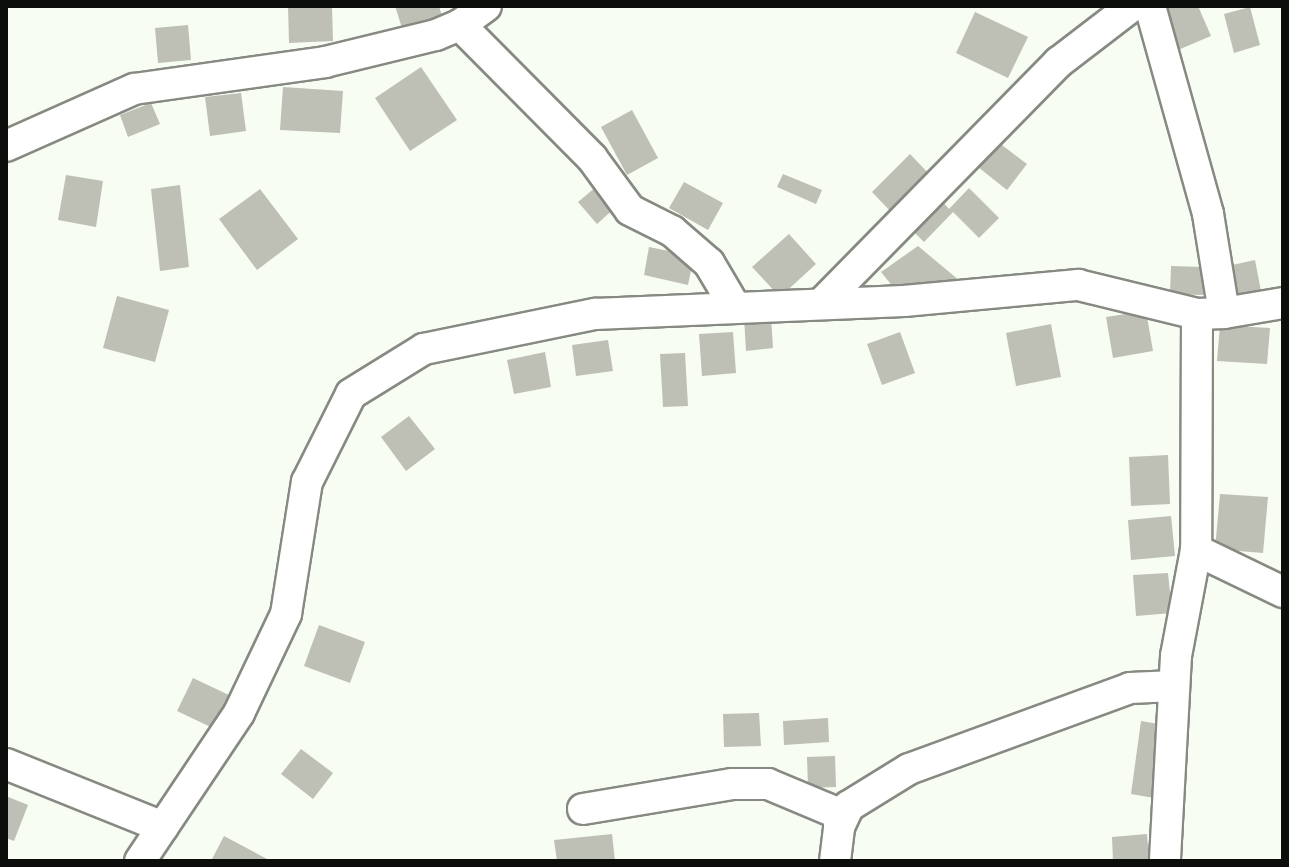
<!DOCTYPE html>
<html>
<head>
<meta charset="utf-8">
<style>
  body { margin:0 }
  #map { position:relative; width:1289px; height:867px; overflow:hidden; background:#f7fdf3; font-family:Arial,sans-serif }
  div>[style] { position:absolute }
  .building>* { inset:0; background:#bebfb5 }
  .roads { filter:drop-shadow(2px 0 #868a82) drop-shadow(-2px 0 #868a82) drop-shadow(0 2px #868a82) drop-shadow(0 -2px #868a82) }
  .minor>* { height:30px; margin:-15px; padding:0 15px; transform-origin:15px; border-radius:15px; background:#fff }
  span { translate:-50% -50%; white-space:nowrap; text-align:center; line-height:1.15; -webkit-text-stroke:6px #fff; paint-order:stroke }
  .frame { position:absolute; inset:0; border:8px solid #0c0e0b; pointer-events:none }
</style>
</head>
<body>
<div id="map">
  <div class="building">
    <i style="clip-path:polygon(288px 6px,332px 6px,333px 41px,289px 43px)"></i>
    <i style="clip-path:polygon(395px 6px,439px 6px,442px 16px,402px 28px)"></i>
    <i style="clip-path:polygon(1160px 6px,1198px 6px,1211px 36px,1178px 50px)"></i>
    <i style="clip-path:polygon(1250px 7px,1260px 45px,1234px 53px,1224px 14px)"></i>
    <i style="clip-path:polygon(975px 12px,1028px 37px,1008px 78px,956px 53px)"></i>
    <i style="clip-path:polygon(188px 25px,191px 60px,158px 63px,155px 28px)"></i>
    <i style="clip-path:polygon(421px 67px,457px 120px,410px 151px,375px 98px)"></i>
    <i style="clip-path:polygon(283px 87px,343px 91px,340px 133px,280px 130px)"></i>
    <i style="clip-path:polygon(241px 93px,246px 131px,210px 136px,205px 97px)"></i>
    <i style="clip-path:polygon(151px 103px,160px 124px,128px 137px,120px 115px)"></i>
    <i style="clip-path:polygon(632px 110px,658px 158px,627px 175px,601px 127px)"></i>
    <i style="clip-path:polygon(998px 142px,1027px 164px,1007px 190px,978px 167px)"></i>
    <i style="clip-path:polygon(910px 154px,932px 177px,894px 215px,872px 192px)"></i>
    <i style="clip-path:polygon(783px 174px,822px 190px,816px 204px,777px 187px)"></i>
    <i style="clip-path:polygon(66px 175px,103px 181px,96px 227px,58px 220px)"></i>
    <i style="clip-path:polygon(684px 182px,723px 203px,708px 230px,669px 208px)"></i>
    <i style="clip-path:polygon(180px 185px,189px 267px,160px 271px,151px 189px)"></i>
    <i style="clip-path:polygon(597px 186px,616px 207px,597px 224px,578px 202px)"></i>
    <i style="clip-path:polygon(969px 188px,999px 218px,979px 238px,953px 212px,924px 242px,912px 230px,941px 200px,949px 209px)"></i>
    <i style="clip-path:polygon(260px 189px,298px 239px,257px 270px,219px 219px)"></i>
    <i style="clip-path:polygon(789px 234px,816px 264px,780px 297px,752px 267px)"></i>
    <i style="clip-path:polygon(918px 246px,960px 281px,898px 293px,881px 272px)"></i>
    <i style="clip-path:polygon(649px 247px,694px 256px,688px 285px,644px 275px)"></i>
    <i style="clip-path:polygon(1255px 260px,1261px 291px,1229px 297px,1223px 267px)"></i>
    <i style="clip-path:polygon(1171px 266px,1204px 267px,1203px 295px,1170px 294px)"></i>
    <i style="clip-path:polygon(117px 296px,169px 310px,155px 362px,103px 348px)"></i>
    <i style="clip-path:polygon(1146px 311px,1153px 351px,1113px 358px,1106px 317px)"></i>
    <i style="clip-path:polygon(771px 316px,773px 348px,746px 351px,744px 318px)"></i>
    <i style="clip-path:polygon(1051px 324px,1061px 377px,1016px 386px,1006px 333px)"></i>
    <i style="clip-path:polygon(1220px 325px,1270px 328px,1267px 364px,1217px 361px)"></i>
    <i style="clip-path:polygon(733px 332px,736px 373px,702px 376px,699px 334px)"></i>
    <i style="clip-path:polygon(900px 332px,915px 373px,882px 385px,867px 344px)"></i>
    <i style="clip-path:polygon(608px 340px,613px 371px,576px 376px,572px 345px)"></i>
    <i style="clip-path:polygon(545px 352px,551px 387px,514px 394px,507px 360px)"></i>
    <i style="clip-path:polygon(685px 353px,688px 406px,663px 407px,660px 354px)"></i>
    <i style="clip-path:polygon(409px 416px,435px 449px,406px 471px,381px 437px)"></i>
    <i style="clip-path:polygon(1168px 455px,1170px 504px,1131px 506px,1129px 457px)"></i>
    <i style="clip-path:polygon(1220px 494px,1268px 497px,1263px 553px,1215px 549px)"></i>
    <i style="clip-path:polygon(1171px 516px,1175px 556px,1131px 560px,1128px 520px)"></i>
    <i style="clip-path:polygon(1168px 573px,1172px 613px,1136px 616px,1133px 575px)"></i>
    <i style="clip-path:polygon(319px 625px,365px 642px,350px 683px,304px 666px)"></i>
    <i style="clip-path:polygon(193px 678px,233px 697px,217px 730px,177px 711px)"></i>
    <i style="clip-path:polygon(759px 713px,761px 746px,724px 747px,723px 714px)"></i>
    <i style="clip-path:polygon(828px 718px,829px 742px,784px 745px,783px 721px)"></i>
    <i style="clip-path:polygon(1141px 721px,1165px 725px,1154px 798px,1131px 794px)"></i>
    <i style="clip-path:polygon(301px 749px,333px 773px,313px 799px,281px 774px)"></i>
    <i style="clip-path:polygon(835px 756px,836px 787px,808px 788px,807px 757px)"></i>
    <i style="clip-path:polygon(6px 796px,28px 805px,14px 841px,6px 838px)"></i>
    <i style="clip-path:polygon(612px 834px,615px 861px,557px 861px,554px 840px)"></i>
    <i style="clip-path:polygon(1147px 834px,1149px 861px,1113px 861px,1112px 837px)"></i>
    <i style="clip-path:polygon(224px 836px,267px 859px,266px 861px,211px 861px)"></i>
  </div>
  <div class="roads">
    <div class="minor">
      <i style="left:1150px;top:6px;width:216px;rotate:74.4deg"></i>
      <i style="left:1208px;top:214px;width:100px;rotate:80.8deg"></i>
      <i style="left:1224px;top:313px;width:27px;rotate:178deg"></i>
      <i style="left:1197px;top:314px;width:236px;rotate:90.2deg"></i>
      <i style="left:1196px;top:550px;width:108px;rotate:100.7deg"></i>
      <i style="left:1176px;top:656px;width:205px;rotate:93.1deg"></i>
      <i style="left:460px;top:25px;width:187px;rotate:45.2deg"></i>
      <i style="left:592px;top:158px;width:64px;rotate:53.8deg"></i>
      <i style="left:630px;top:210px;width:47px;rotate:26.6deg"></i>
      <i style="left:672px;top:231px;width:49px;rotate:40.9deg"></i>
      <i style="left:709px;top:263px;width:51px;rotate:59.4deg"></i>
      <i style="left:6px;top:146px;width:140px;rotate:-24deg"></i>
      <i style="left:134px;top:89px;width:193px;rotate:-8deg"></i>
      <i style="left:325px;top:62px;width:114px;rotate:-13.7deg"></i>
      <i style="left:436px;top:35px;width:26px;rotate:-23deg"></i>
      <i style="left:460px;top:25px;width:32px;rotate:-36deg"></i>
      <i style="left:822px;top:303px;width:338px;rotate:-45.5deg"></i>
      <i style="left:1059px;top:62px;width:92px;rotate:-37.5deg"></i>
      <i style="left:1224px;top:313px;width:60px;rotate:-9.6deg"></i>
      <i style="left:1196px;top:550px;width:97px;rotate:25.8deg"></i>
      <i style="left:6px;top:764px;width:169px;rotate:21.9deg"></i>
      <i style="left:583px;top:809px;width:152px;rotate:-9.5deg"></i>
      <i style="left:733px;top:784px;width:35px"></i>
      <i style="left:768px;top:784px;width:80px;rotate:22.7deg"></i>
      <i style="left:140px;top:861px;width:178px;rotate:-56.2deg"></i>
      <i style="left:239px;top:713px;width:110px;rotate:-64.6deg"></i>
      <i style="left:286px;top:614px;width:134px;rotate:-81deg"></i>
      <i style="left:307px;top:482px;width:98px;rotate:-63.4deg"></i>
      <i style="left:351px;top:394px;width:86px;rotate:-31.7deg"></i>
      <i style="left:424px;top:349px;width:175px;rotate:-11.6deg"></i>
      <i style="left:595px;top:314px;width:309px;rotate:-2.4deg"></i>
      <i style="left:904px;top:301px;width:175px;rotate:-5.3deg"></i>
      <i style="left:1078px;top:285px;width:122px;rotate:13.7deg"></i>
      <i style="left:835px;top:861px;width:34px;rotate:-83deg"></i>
      <i style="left:839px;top:827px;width:23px;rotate:-65deg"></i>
      <i style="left:849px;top:806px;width:70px;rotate:-31.7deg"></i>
      <i style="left:909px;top:769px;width:235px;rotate:-20.1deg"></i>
      <i style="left:1130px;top:688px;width:44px;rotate:-2.6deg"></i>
    </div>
  </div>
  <div class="frame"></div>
</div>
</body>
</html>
